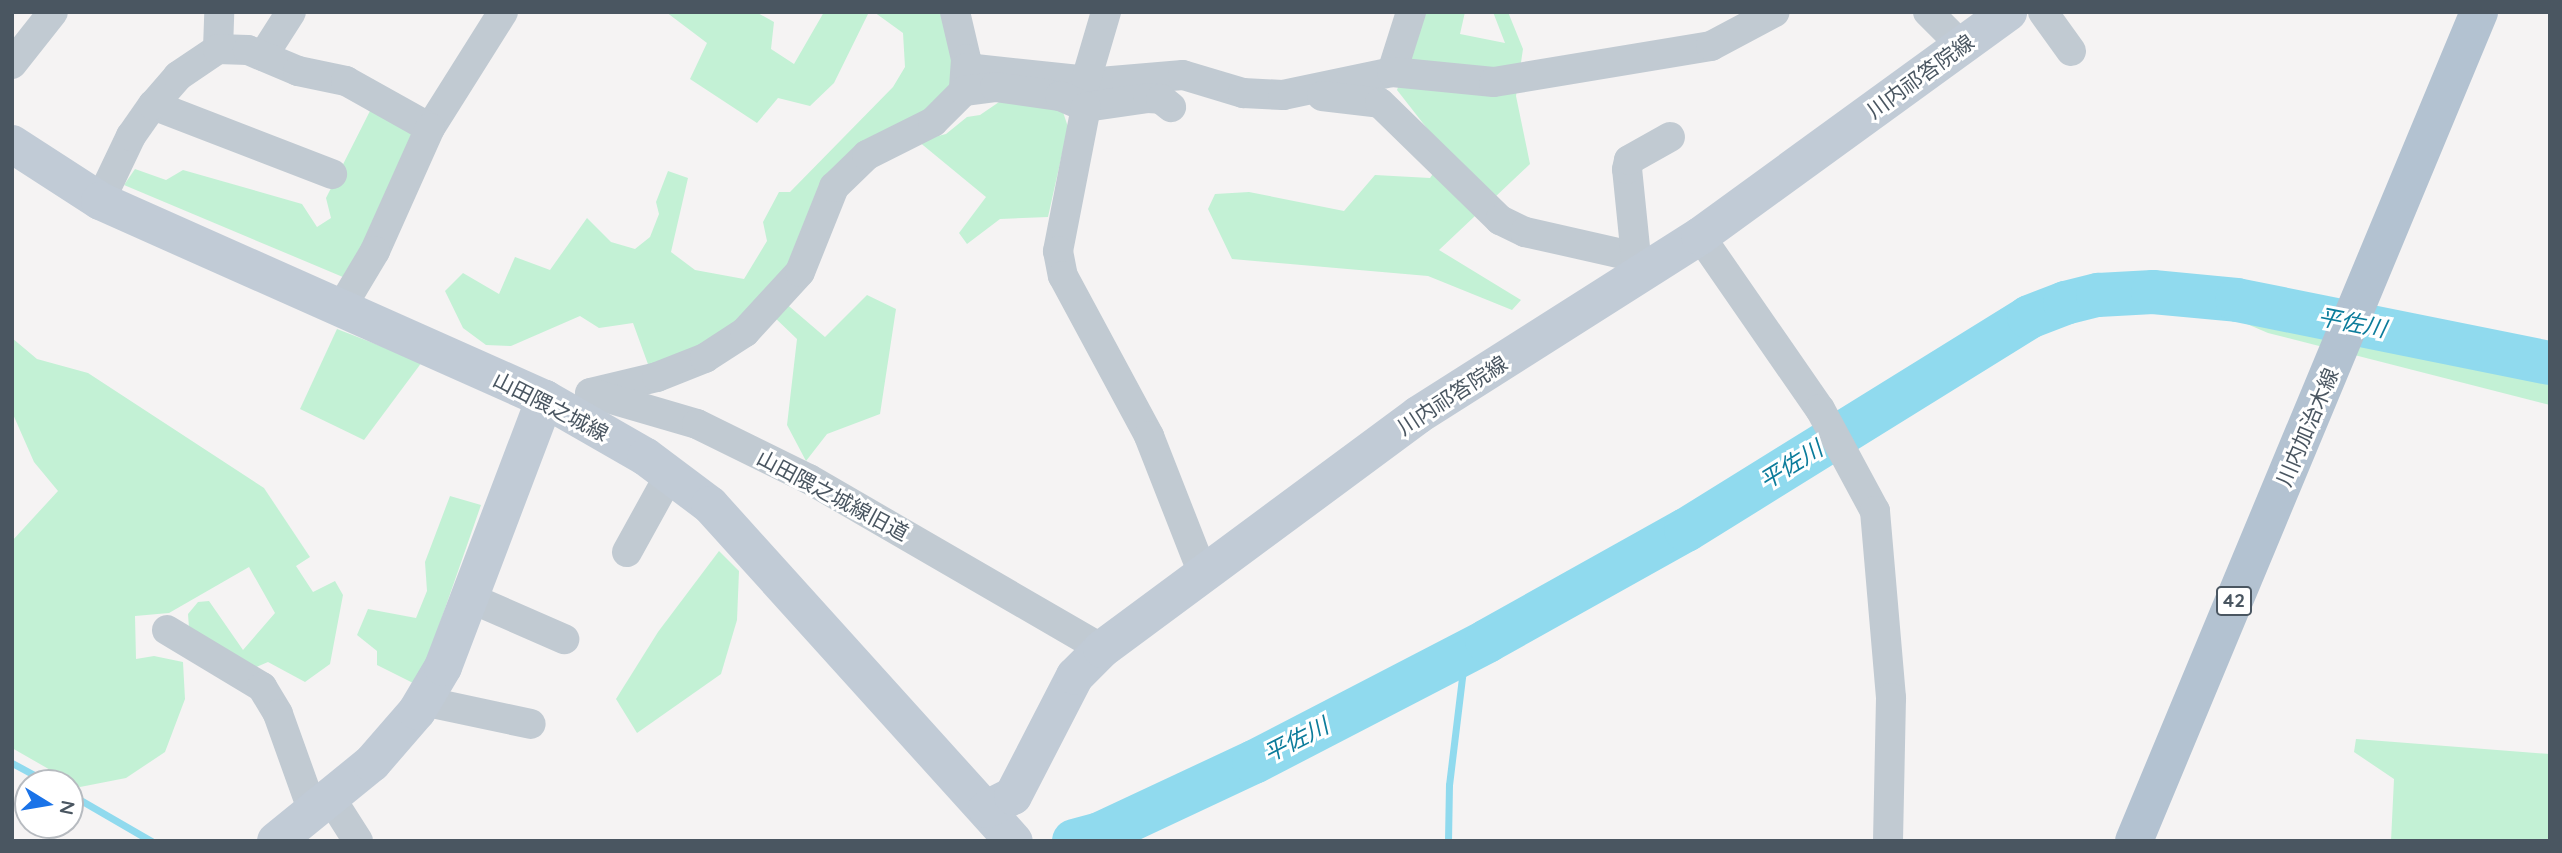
<!DOCTYPE html>
<html>
<head>
<meta charset="utf-8">
<style>
  body { margin:0 }
  #map { position:relative; width:2562px; height:853px; overflow:hidden; background:#f5f3f3; font-family:Quicksand,"Noto Sans JP",sans-serif }
  div>[style] { position:absolute }
  .green>* { inset:0; background:#c3f1d5 }
  .stream>* { height:7px; margin:-3.5px; padding:0 3.5px; transform-origin:3.5px; border-radius:3.5px; background:#90daee }
  .river>* { height:44px; margin:-22px; padding:0 22px; transform-origin:22px; border-radius:22px; background:#90daee }
  .street>* { height:30px; margin:-15px; padding:0 15px; transform-origin:15px; border-radius:15px; background:#c1cad2 }
  .secondary>* { height:38px; margin:-19px; padding:0 19px; transform-origin:19px; border-radius:19px; background:#c1cbd6 }
  .primary>* { height:38px; margin:-19px; padding:0 19px; transform-origin:19px; border-radius:19px; background:#b3c2d1 }
  span { translate:-50% -50%; white-space:nowrap; text-align:center; line-height:1.15; -webkit-text-stroke:6px #fff; paint-order:stroke }
  .shield-label span { padding:2px 5px; background:#fff; border:2px solid; border-radius:5px; -webkit-text-stroke-width:0 }
  .shield-label { font-size:19px; color:#4a5661; font-weight:700 }
  .street-label { font-size:21px; color:#4a5661 }
  .water-label { font-size:23px; color:#0c7c9b; font-style:italic }
  .frame { position:absolute; inset:0; border:14px solid #4a5661; pointer-events:none }
  .north { position:absolute; left:14px; top:769px; width:70px; height:70px; box-sizing:border-box; background:#fff; border:2px solid #b7bbc0; border-radius:50%; rotate:101deg; font-size:19px; font-weight:700; line-height:28px; text-align:center; color:#4a5661 }
  .north::after { content:''; display:block; margin:auto; width:24px; height:32px; background:#1a73e8; clip-path:polygon(50% 0,100% 100%,50% 72%,0 100%) }
</style>
</head>
<body>
<div id="map">
  <div class="green">
    <i style="clip-path:polygon(666px 12px,756px 12px,774px 22px,771px 49px,794px 64px,824px 12px,869px 12px,834px 83px,810px 106px,778px 98px,757px 123px,690px 79px,707px 43px)"></i>
    <i style="clip-path:polygon(874px 12px,949px 12px,958px 89px,863px 151px,797px 257px,729px 336px,649px 367px,633px 323px,599px 328px,580px 316px,511px 346px,486px 345px,463px 328px,445px 291px,463px 273px,499px 294px,515px 257px,550px 270px,587px 218px,611px 242px,635px 249px,650px 237px,659px 214px,656px 202px,668px 171px,688px 178px,671px 252px,695px 270px,744px 279px,767px 241px,763px 222px,779px 192px,790px 192px,893px 87px,905px 67px,903px 33px)"></i>
    <i style="clip-path:polygon(1424px 12px,1465px 12px,1460px 34px,1505px 43px,1493px 12px,1508px 12px,1523px 49px,1516px 96px,1530px 164px,1439px 250px,1521px 300px,1512px 310px,1428px 276px,1232px 259px,1208px 209px,1215px 194px,1249px 192px,1344px 211px,1375px 175px,1430px 178px,1447px 154px,1397px 90px)"></i>
    <i style="clip-path:polygon(1002px 100px,1040px 102px,1063px 112px,1068px 127px,1048px 217px,1000px 219px,967px 244px,959px 233px,986px 197px,918px 141px,946px 134px,967px 117px,980px 115px)"></i>
    <i style="clip-path:polygon(372px 107px,422px 131px,350px 280px,124px 185px,135px 169px,166px 180px,183px 170px,302px 204px,317px 227px,331px 218px,326px 198px)"></i>
    <i style="clip-path:polygon(867px 295px,896px 309px,880px 414px,827px 434px,806px 461px,787px 425px,797px 339px,771px 314px,783px 301px,825px 337px)"></i>
    <i style="clip-path:polygon(2240px 321px,2550px 374px,2550px 405px,2268px 333px)"></i>
    <i style="clip-path:polygon(337px 329px,422px 362px,364px 440px,300px 409px)"></i>
    <i style="clip-path:polygon(12px 338px,37px 359px,88px 373px,264px 488px,310px 557px,296px 566px,313px 592px,335px 581px,343px 595px,330px 664px,305px 682px,268px 662px,249px 670px,189px 628px,188px 614px,198px 602px,209px 601px,243px 650px,275px 613px,249px 567px,169px 613px,135px 616px,136px 659px,154px 656px,183px 662px,185px 699px,165px 752px,126px 778px,80px 787px,12px 748px,12px 541px,58px 491px,34px 462px,12px 412px)"></i>
    <i style="clip-path:polygon(450px 496px,481px 505px,425px 666px,413px 683px,377px 665px,377px 651px,357px 635px,368px 609px,416px 618px,427px 591px,425px 562px)"></i>
    <i style="clip-path:polygon(719px 551px,739px 571px,737px 620px,721px 674px,637px 733px,616px 699px,658px 632px)"></i>
    <i style="clip-path:polygon(2356px 739px,2550px 754px,2550px 841px,2391px 841px,2394px 779px,2354px 752px)"></i>
  </div>
  <div class="stream">
    <i style="left:12px;top:763px;width:42px;rotate:28.4deg"></i>
    <i style="left:70px;top:794px;width:94px;rotate:30.1deg"></i>
    <i style="left:1448px;top:841px;width:56px;rotate:-89deg"></i>
    <i style="left:1449px;top:785px;width:133px;rotate:-83.1deg"></i>
  </div>
  <div class="river">
    <i style="left:1074px;top:841px;width:27px;rotate:-15deg"></i>
    <i style="left:1100px;top:834px;width:170px;rotate:-25.1deg"></i>
    <i style="left:1254px;top:762px;width:263px;rotate:-27.4deg"></i>
    <i style="left:1487px;top:641px;width:228px;rotate:-29.2deg"></i>
    <i style="left:1686px;top:530px;width:404px;rotate:-31.8deg"></i>
    <i style="left:2029px;top:317px;width:39px;rotate:-21deg"></i>
    <i style="left:2065px;top:303px;width:34px;rotate:-14deg"></i>
    <i style="left:2098px;top:295px;width:55px;rotate:-3.1deg"></i>
    <i style="left:2153px;top:292px;width:84px;rotate:5.4deg"></i>
    <i style="left:2237px;top:300px;width:319px;rotate:11.4deg"></i>
  </div>
  <div class="street">
    <i style="left:955px;top:12px;width:48px;rotate:76.8deg"></i>
    <i style="left:966px;top:59px;width:28px;rotate:94deg"></i>
    <i style="left:1928px;top:12px;width:47px;rotate:45deg"></i>
    <i style="left:2043px;top:12px;width:48px;rotate:54.3deg"></i>
    <i style="left:218px;top:49px;width:37px;rotate:-88deg"></i>
    <i style="left:263px;top:56px;width:52px;rotate:-57.5deg"></i>
    <i style="left:12px;top:64px;width:66px;rotate:-51.7deg"></i>
    <i style="left:966px;top:68px;width:135px;rotate:6deg"></i>
    <i style="left:1100px;top:82px;width:83px;rotate:-4.8deg"></i>
    <i style="left:1183px;top:75px;width:63px;rotate:16.7deg"></i>
    <i style="left:1243px;top:93px;width:40px;rotate:2.9deg"></i>
    <i style="left:1283px;top:95px;width:111px;rotate:-11.9deg"></i>
    <i style="left:1392px;top:72px;width:63px;rotate:-72.4deg"></i>
    <i style="left:1392px;top:72px;width:102px;rotate:5.6deg"></i>
    <i style="left:1494px;top:82px;width:220px;rotate:-9.4deg"></i>
    <i style="left:1711px;top:46px;width:72px;rotate:-28deg"></i>
    <i style="left:1086px;top:80px;width:71px;rotate:-73.6deg"></i>
    <i style="left:1322px;top:96px;width:58px;rotate:6.9deg"></i>
    <i style="left:1380px;top:103px;width:168px;rotate:44.3deg"></i>
    <i style="left:1500px;top:220px;width:28px;rotate:26deg"></i>
    <i style="left:1525px;top:232px;width:114px;rotate:12.7deg"></i>
    <i style="left:1636px;top:257px;width:17px;rotate:45deg"></i>
    <i style="left:153px;top:105px;width:192px;rotate:21.1deg"></i>
    <i style="left:1086px;top:107px;width:63px;rotate:-8.3deg"></i>
    <i style="left:1148px;top:98px;width:13px;rotate:4deg"></i>
    <i style="left:1161px;top:99px;width:13px;rotate:39deg"></i>
    <i style="left:430px;top:128px;width:137px;rotate:-57.8deg"></i>
    <i style="left:100px;top:201px;width:72px;rotate:-64.5deg"></i>
    <i style="left:131px;top:136px;width:38px;rotate:-55deg"></i>
    <i style="left:153px;top:105px;width:38px;rotate:-49deg"></i>
    <i style="left:178px;top:76px;width:48px;rotate:-34deg"></i>
    <i style="left:218px;top:49px;width:30px;rotate:2deg"></i>
    <i style="left:248px;top:50px;width:54px;rotate:22.8deg"></i>
    <i style="left:298px;top:71px;width:49px;rotate:11.8deg"></i>
    <i style="left:346px;top:81px;width:96px;rotate:29.2deg"></i>
    <i style="left:430px;top:128px;width:135px;rotate:114.1deg"></i>
    <i style="left:375px;top:251px;width:66px;rotate:120.8deg"></i>
    <i style="left:1700px;top:236px;width:211px;rotate:55.3deg"></i>
    <i style="left:1820px;top:409px;width:116px;rotate:61.7deg"></i>
    <i style="left:1875px;top:511px;width:188px;rotate:85.1deg"></i>
    <i style="left:1891px;top:698px;width:143px;rotate:91.2deg"></i>
    <i style="left:1636px;top:257px;width:88px;rotate:-95.8deg"></i>
    <i style="left:1627px;top:169px;width:9px;rotate:-77deg"></i>
    <i style="left:1629px;top:160px;width:47px;rotate:-29.3deg"></i>
    <i style="left:590px;top:393px;width:69px;rotate:-13.4deg"></i>
    <i style="left:657px;top:377px;width:52px;rotate:-21.6deg"></i>
    <i style="left:705px;top:358px;width:48px;rotate:-33deg"></i>
    <i style="left:745px;top:332px;width:81px;rotate:-47.5deg"></i>
    <i style="left:800px;top:272px;width:92px;rotate:-68.2deg"></i>
    <i style="left:834px;top:187px;width:46px;rotate:-44.1deg"></i>
    <i style="left:867px;top:155px;width:74px;rotate:-26.6deg"></i>
    <i style="left:933px;top:122px;width:44px;rotate:-45deg"></i>
    <i style="left:964px;top:91px;width:31px;rotate:-7deg"></i>
    <i style="left:995px;top:87px;width:66px;rotate:7.9deg"></i>
    <i style="left:1060px;top:96px;width:28px;rotate:23deg"></i>
    <i style="left:1086px;top:107px;width:147px;rotate:101deg"></i>
    <i style="left:1058px;top:251px;width:25px;rotate:79deg"></i>
    <i style="left:1063px;top:276px;width:182px;rotate:61.7deg"></i>
    <i style="left:1149px;top:436px;width:148px;rotate:68.6deg"></i>
    <i style="left:591px;top:393px;width:110px;rotate:16.3deg"></i>
    <i style="left:697px;top:424px;width:125px;rotate:26.2deg"></i>
    <i style="left:809px;top:479px;width:339px;rotate:30.1deg"></i>
    <i style="left:627px;top:552px;width:89px;rotate:-61.1deg"></i>
    <i style="left:470px;top:598px;width:103px;rotate:23.6deg"></i>
    <i style="left:167px;top:630px;width:111px;rotate:31deg"></i>
    <i style="left:262px;top:687px;width:31px;rotate:59deg"></i>
    <i style="left:278px;top:714px;width:104px;rotate:70.3deg"></i>
    <i style="left:423px;top:701px;width:110px;rotate:12deg"></i>
    <i style="left:330px;top:797px;width:52px;rotate:57.5deg"></i>
  </div>
  <div class="secondary">
    <i style="left:12px;top:144px;width:105px;rotate:32.9deg"></i>
    <i style="left:100px;top:201px;width:487px;rotate:24deg"></i>
    <i style="left:545px;top:399px;width:116px;rotate:29.9deg"></i>
    <i style="left:646px;top:457px;width:80px;rotate:36.9deg"></i>
    <i style="left:710px;top:505px;width:453px;rotate:47.9deg"></i>
    <i style="left:987px;top:809px;width:29px;rotate:-27deg"></i>
    <i style="left:1013px;top:796px;width:135px;rotate:-62.7deg"></i>
    <i style="left:1075px;top:676px;width:38px;rotate:-45deg"></i>
    <i style="left:1102px;top:649px;width:393px;rotate:-36.5deg"></i>
    <i style="left:1418px;top:415px;width:334px;rotate:-32.4deg"></i>
    <i style="left:1700px;top:236px;width:381px;rotate:-36deg"></i>
    <i style="left:276px;top:841px;width:124px;rotate:-39.1deg"></i>
    <i style="left:372px;top:763px;width:69px;rotate:-49.1deg"></i>
    <i style="left:417px;top:711px;width:51px;rotate:-59.4deg"></i>
    <i style="left:443px;top:667px;width:287px;rotate:-69.2deg"></i>
  </div>
  <div class="primary">
    <i style="left:2134px;top:841px;width:898px;rotate:-67.4deg"></i>
  </div>
  <div class="shield-label">
    <span style="left:2234px;top:601px">42</span>
  </div>
  <div class="street-label">
    <span style="left:1920px;top:76px;rotate:-36deg">川内祁答院線</span>
    <span style="left:1452px;top:395px;rotate:-33deg">川内祁答院線</span>
    <span style="left:551px;top:406px;rotate:27deg">山田隈之城線</span>
    <span style="left:2307px;top:427px;rotate:-67deg">川内加治木線</span>
    <span style="left:833px;top:495px;rotate:28deg">山田隈之城線旧道</span>
  </div>
  <div class="water-label">
    <span style="left:2352px;top:323px;rotate:11deg">平佐川</span>
    <span style="left:1791px;top:465px;rotate:-32deg">平佐川</span>
    <span style="left:1296px;top:740px;rotate:-27deg">平佐川</span>
  </div>
  <div class="frame"></div>
  <div class="north">N</div>
</div>
</body>
</html>
